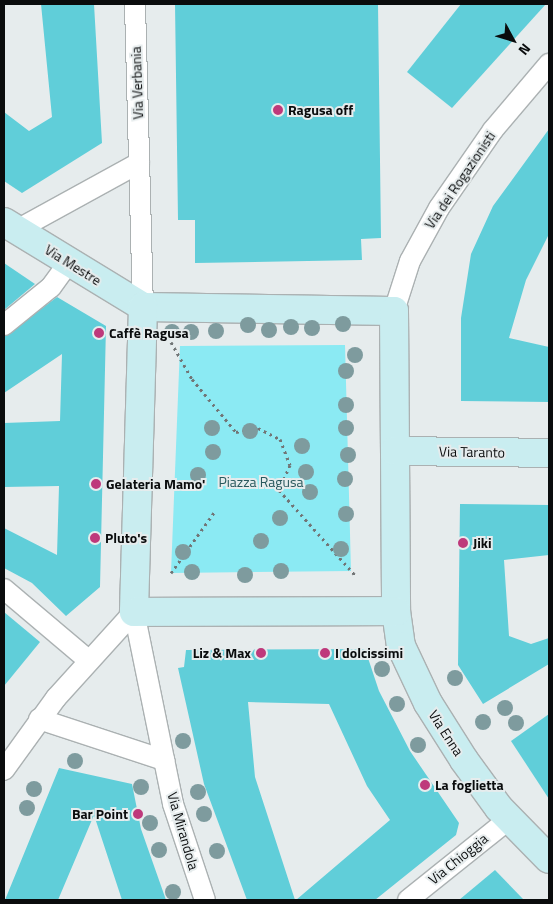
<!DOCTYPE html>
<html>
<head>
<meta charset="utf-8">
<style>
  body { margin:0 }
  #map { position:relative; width:553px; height:904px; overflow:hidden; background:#e6eced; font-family:"Titillium Web",sans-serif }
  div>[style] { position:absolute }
  .green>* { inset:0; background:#8beaf3 }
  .building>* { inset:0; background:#60ced9 }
  .path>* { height:3px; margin-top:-1.5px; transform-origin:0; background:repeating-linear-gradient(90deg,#717576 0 2.5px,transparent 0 6.5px) }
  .roads { filter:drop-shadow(1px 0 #abb1b2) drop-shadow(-1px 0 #abb1b2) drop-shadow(0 1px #abb1b2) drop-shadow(0 -1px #abb1b2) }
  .street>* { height:20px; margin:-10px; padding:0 10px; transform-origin:10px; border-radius:10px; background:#fff }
  .secondary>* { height:28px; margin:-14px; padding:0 14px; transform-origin:14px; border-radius:14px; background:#c9edf0 }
  .trees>* { width:16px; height:16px; margin:-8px; border-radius:50%; background:#7e9b9e }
  .dots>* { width:14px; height:14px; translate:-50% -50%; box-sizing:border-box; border:2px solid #e6eced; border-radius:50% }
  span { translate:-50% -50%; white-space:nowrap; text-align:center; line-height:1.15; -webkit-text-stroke:4px #e6eced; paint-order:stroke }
  .street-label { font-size:14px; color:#0a0c0d }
  .poi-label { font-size:14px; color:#0a0c0d; font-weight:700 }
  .left { translate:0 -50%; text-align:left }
  .right { translate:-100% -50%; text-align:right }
  .park-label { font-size:14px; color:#28585d }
  .frame { position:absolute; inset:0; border:5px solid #0a0c0d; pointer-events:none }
  .north { position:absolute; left:488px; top:15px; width:50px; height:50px; -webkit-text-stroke:4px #e6eced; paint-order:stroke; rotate:129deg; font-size:14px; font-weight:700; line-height:20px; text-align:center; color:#0a0c0d }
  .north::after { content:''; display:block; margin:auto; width:18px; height:22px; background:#0a0c0d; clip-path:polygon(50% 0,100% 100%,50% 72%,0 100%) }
</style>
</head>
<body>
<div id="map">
  <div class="green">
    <i style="clip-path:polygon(345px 345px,351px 571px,171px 573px,180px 346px)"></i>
  </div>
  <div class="building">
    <i style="clip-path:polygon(41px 4px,94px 4px,102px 143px,22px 193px,4px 181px,4px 112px,29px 131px,52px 117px)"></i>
    <i style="clip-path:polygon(175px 4px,378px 4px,381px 238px,361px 239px,362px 260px,195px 263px,195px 220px,178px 220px)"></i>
    <i style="clip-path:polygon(461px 4px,546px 4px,452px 108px,407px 72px)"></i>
    <i style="clip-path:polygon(549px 129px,549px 234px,526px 280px,509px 338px,549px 347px,549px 402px,461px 401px,461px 318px,471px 254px,493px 206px)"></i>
    <i style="clip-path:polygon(4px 263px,35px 284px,4px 310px)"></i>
    <i style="clip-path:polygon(57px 297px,106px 326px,100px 587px,66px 616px,32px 583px,4px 568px,4px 528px,57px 555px,59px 486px,4px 487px,4px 423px,60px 421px,62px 354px,4px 393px,4px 337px)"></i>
    <i style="clip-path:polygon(460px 504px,549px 505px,549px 555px,504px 560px,509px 636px,531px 644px,549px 638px,549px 664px,483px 704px,458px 665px)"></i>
    <i style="clip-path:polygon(4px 612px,40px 642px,4px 686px)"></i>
    <i style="clip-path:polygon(365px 649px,379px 691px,410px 751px,459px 823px,456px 835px,375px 900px,296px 900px,390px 820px,367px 786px,329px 704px,248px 702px,255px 777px,295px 900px,247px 900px,204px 784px,178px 668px,184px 667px,186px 650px)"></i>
    <i style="clip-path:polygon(549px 714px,549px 799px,511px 741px)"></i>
    <i style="clip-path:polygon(59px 768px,132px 784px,141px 829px,166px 900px,122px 900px,94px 815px,58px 900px,5px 900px)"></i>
    <i style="clip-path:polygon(495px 870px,524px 900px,459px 900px)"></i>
  </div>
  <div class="path">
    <i style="left:171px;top:342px;width:43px;rotate:60.4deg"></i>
    <i style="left:192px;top:379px;width:69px;rotate:50.3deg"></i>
    <i style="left:236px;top:432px;width:22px;rotate:-10deg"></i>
    <i style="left:258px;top:428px;width:25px;rotate:27deg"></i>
    <i style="left:280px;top:439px;width:28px;rotate:69deg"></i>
    <i style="left:290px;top:465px;width:27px;rotate:114deg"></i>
    <i style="left:279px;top:490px;width:114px;rotate:48.2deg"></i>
    <i style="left:171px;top:573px;width:76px;rotate:-54.6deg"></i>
  </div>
  <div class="roads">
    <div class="street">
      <i style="left:135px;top:4px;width:303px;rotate:88.5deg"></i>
      <i style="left:17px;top:230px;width:139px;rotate:-28.8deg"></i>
      <i style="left:394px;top:311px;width:52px;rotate:-72.3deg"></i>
      <i style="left:410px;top:261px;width:60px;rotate:-61.3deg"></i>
      <i style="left:439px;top:208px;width:95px;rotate:-55.3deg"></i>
      <i style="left:493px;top:130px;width:87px;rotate:-49.7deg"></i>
      <i style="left:4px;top:325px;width:60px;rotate:-39deg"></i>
      <i style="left:51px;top:287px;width:31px;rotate:-54deg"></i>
      <i style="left:4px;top:589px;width:110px;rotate:40.2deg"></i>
      <i style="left:134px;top:612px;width:196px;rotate:78.5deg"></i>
      <i style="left:173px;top:804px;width:101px;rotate:71.6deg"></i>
      <i style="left:39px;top:719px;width:132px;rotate:18.2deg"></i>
      <i style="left:4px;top:770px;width:89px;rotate:-54.2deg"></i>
      <i style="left:56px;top:698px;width:116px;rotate:-47.8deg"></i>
      <i style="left:408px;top:900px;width:129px;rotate:-38.7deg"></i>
    </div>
    <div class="secondary">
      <i style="left:4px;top:222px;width:163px;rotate:31.4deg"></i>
      <i style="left:143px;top:307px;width:251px;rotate:0.9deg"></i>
      <i style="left:394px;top:311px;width:300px;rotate:89.6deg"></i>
      <i style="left:396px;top:611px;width:35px;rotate:82deg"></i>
      <i style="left:401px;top:646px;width:63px;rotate:64.7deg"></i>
      <i style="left:428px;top:703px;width:67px;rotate:57.7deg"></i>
      <i style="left:464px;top:760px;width:59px;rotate:53.9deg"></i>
      <i style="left:499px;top:808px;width:71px;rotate:45.6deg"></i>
      <i style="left:143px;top:307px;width:305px;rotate:91.7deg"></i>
      <i style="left:134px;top:612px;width:262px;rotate:-0.2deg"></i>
      <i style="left:395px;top:451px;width:154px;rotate:0.7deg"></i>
    </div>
  </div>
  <div class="trees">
    <i style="left:343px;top:324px"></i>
    <i style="left:248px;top:325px"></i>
    <i style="left:291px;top:327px"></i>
    <i style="left:312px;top:328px"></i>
    <i style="left:269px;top:330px"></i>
    <i style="left:216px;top:331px"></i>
    <i style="left:172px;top:332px"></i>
    <i style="left:191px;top:332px"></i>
    <i style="left:355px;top:355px"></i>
    <i style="left:346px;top:371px"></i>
    <i style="left:346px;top:405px"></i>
    <i style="left:212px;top:428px"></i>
    <i style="left:346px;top:428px"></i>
    <i style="left:250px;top:431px"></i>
    <i style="left:302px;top:446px"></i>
    <i style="left:213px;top:452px"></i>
    <i style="left:348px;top:455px"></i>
    <i style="left:306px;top:472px"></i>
    <i style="left:198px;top:475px"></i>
    <i style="left:345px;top:479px"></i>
    <i style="left:310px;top:492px"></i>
    <i style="left:346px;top:514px"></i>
    <i style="left:280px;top:518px"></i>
    <i style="left:261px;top:541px"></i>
    <i style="left:341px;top:549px"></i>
    <i style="left:183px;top:552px"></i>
    <i style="left:281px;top:571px"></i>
    <i style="left:192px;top:572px"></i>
    <i style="left:245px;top:575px"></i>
    <i style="left:382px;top:669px"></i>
    <i style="left:455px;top:678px"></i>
    <i style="left:397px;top:704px"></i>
    <i style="left:505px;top:708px"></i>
    <i style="left:483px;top:722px"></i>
    <i style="left:516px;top:723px"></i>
    <i style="left:183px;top:741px"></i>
    <i style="left:418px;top:745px"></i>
    <i style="left:75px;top:761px"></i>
    <i style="left:141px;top:787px"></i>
    <i style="left:34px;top:789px"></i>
    <i style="left:198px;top:792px"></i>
    <i style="left:27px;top:808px"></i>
    <i style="left:204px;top:814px"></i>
    <i style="left:150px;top:823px"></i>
    <i style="left:159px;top:850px"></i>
    <i style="left:217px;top:851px"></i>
    <i style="left:173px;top:892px"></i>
  </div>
  <div class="dots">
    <i style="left:278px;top:110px;background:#be397b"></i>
    <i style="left:99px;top:333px;background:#be397b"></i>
    <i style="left:96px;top:484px;background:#be397b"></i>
    <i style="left:95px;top:538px;background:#be397b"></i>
    <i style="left:463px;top:543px;background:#be397b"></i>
    <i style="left:261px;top:653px;background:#be397b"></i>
    <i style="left:325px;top:653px;background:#be397b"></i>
    <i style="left:425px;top:785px;background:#be397b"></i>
    <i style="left:138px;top:814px;background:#be397b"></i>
  </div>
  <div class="street-label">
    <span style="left:137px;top:83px;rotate:-92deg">Via Verbania</span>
    <span style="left:460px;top:180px;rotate:-56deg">Via dei Rogazionisti</span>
    <span style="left:73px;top:265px;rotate:32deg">Via Mestre</span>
    <span style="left:472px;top:452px;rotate:1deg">Via Taranto</span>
    <span style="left:446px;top:733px;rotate:57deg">Via Enna</span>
    <span style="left:183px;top:831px;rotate:74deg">Via Mirandola</span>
    <span style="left:458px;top:859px;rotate:-39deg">Via Chioggia</span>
  </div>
  <div class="poi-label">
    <span class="left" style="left:288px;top:110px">Ragusa off</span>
    <span class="left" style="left:109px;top:333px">Caffè Ragusa</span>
    <span class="left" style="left:106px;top:484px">Gelateria Mamo'</span>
    <span class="left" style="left:105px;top:538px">Pluto's</span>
    <span class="left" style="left:473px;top:543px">Jiki</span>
    <span class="right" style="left:251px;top:653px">Liz &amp; Max</span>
    <span class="left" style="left:335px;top:653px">I dolcissimi</span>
    <span class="left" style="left:435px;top:785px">La foglietta</span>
    <span class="right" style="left:128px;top:814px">Bar Point</span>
  </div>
  <div class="park-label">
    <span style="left:261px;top:482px">Piazza Ragusa</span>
  </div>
  <div class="frame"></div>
  <div class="north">N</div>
</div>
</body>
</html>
